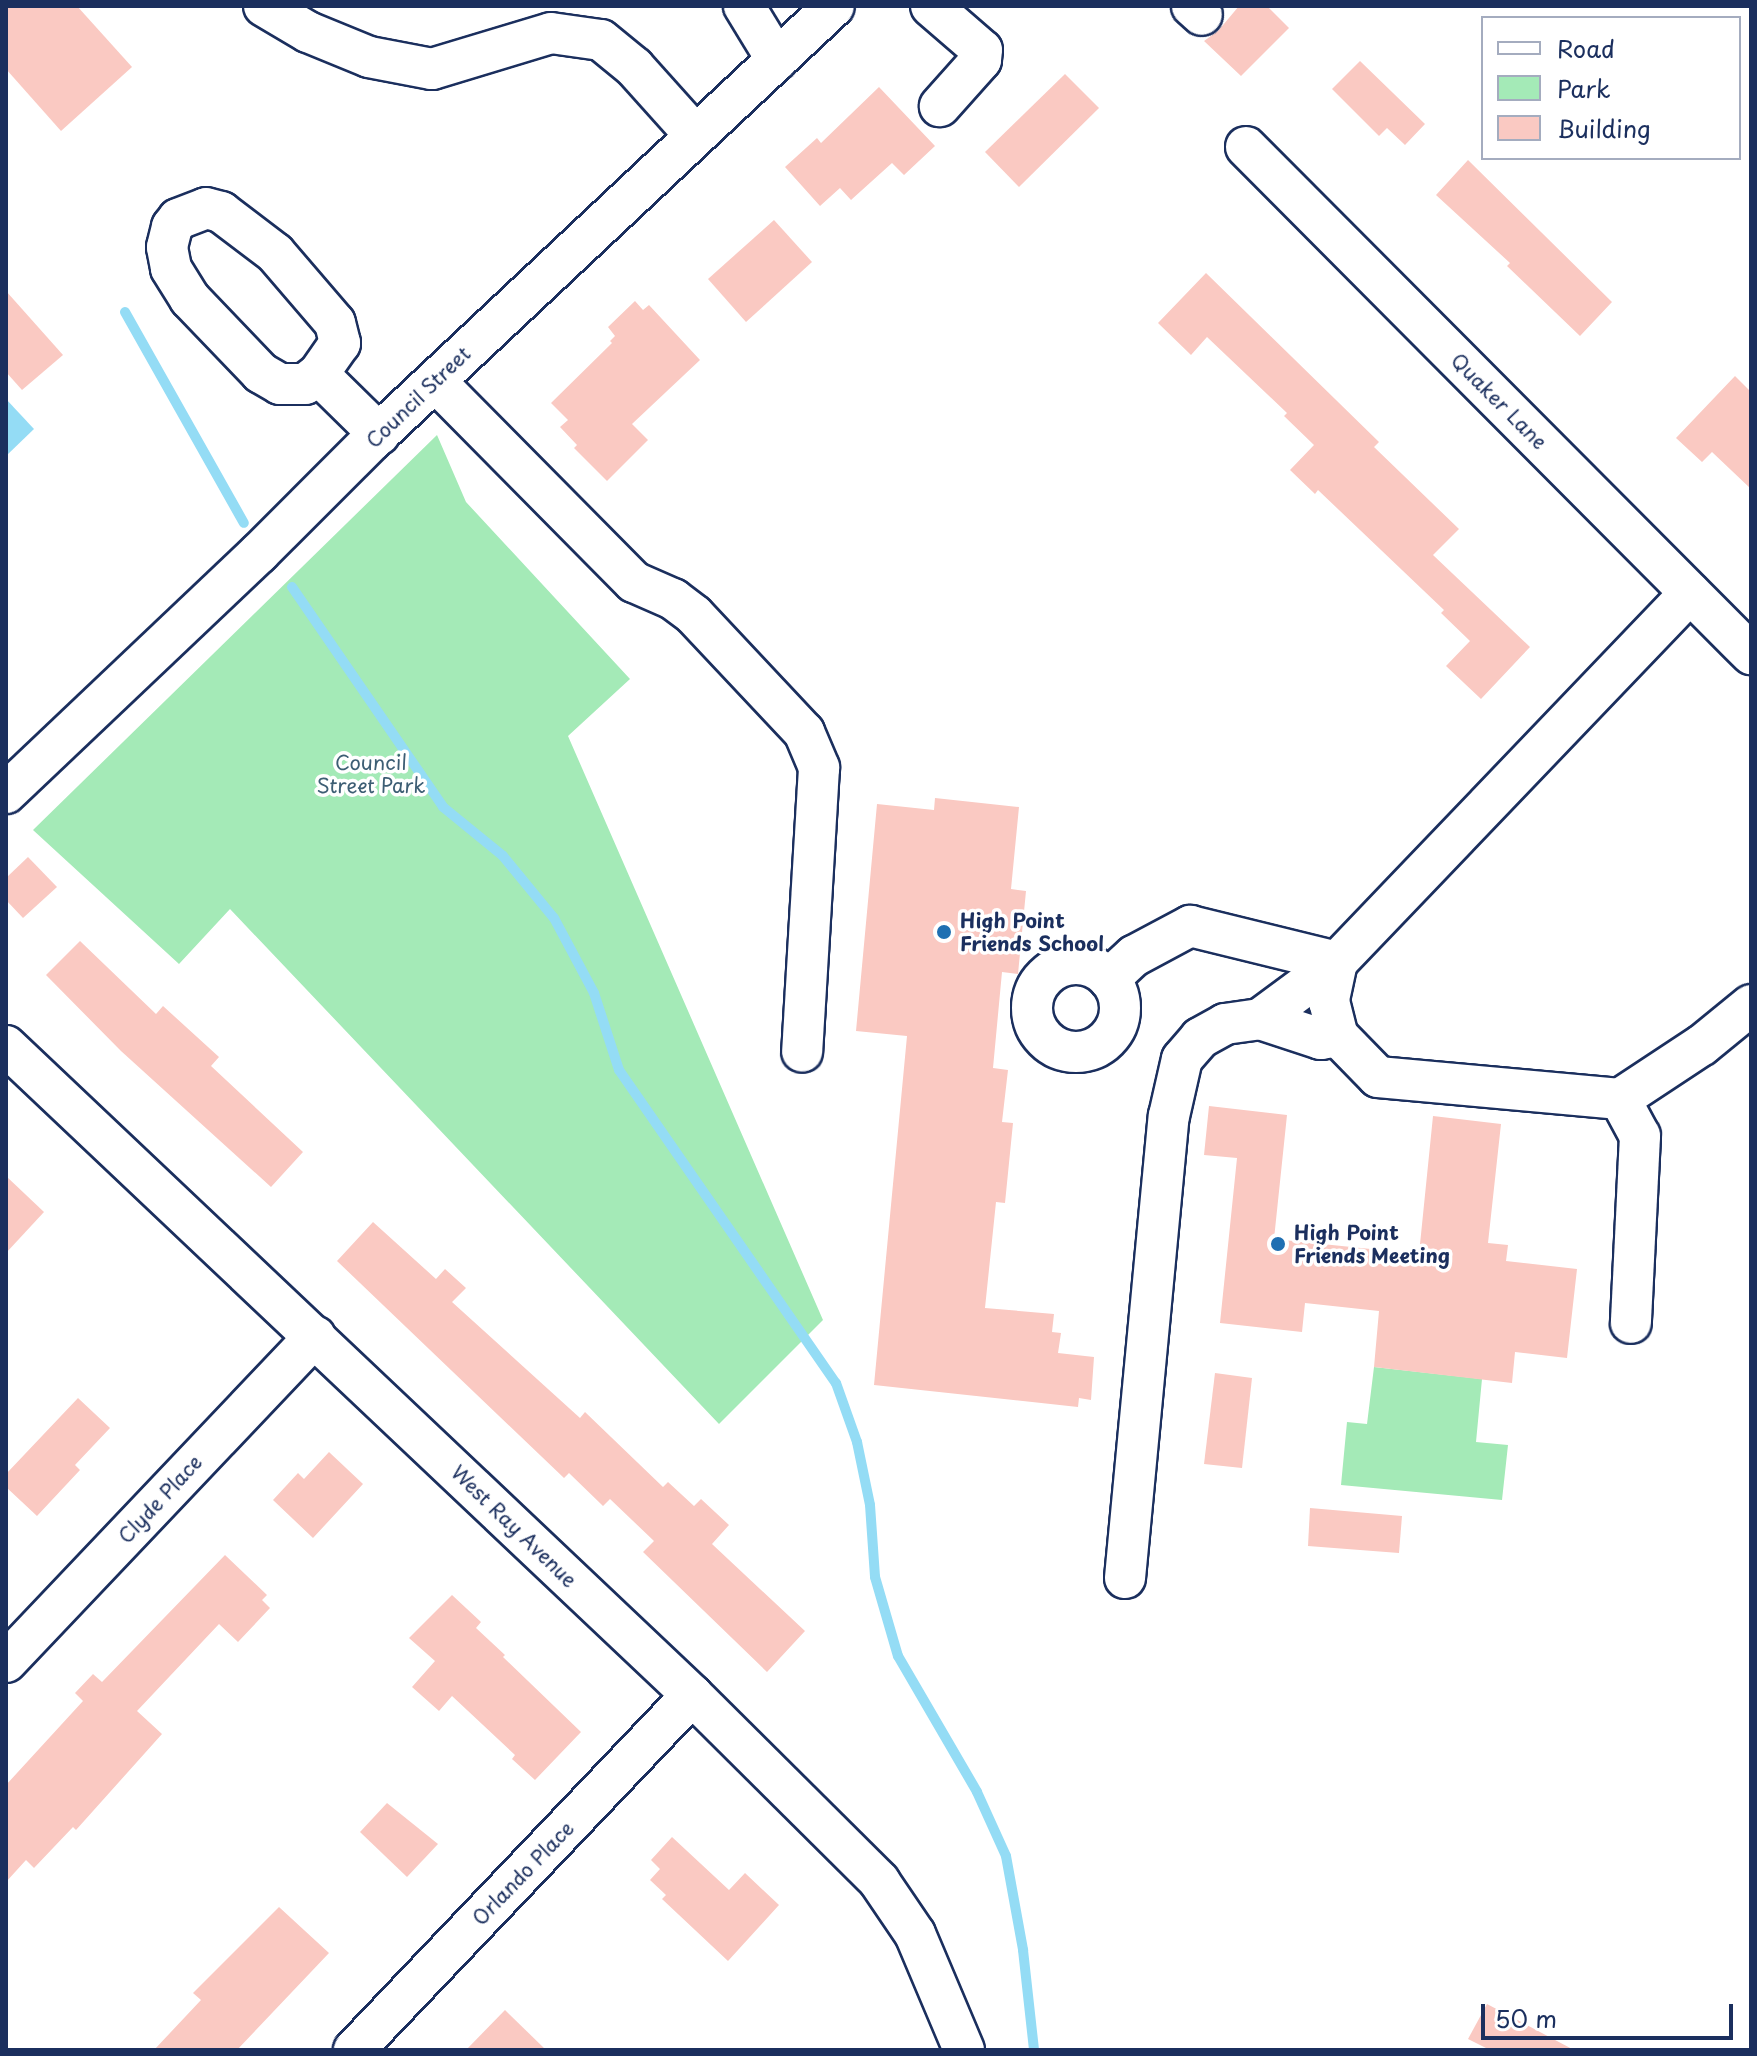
<!DOCTYPE html>
<html>
<head>
<meta charset="utf-8">
<style>
  body { margin:0 }
  #map { position:relative; width:1757px; height:2056px; overflow:hidden; background:#fff; font-family:"Playpen Sans",sans-serif }
  div>[style] { position:absolute }
  .green>* { inset:0; background:#a4eab7 }
  .water>* { inset:0; background:#94dcf5 }
  .stream>* { height:10px; margin:-5px; padding:0 5px; transform-origin:5px; border-radius:5px; background:#94dcf5 }
  .building>* { inset:0; background:#fac9c2 }
  .roads { filter:drop-shadow(2px 0 #1b2f5e) drop-shadow(-2px 0 #1b2f5e) drop-shadow(0 2px #1b2f5e) drop-shadow(0 -2px #1b2f5e) }
  .minor>* { height:40px; margin:-20px; padding:0 20px; transform-origin:20px; border-radius:20px; background:#fff }
  .minor>.ring { margin:-20px; padding:0; box-sizing:content-box; background:none; border:40px solid #fff; border-radius:50% }
  .dots>* { width:22px; height:22px; translate:-50% -50%; box-sizing:border-box; border:4px solid #fff; border-radius:50% }
  span { translate:-50% -50%; white-space:nowrap; text-align:center; line-height:1.15; -webkit-text-stroke:7px #fff; paint-order:stroke }
  .street-label { font-size:20px; color:#1b2f5e }
  .park-label { font-size:20px; color:#3d5e74 }
  .poi-label { font-size:20px; color:#1b2f5e; font-weight:700 }
  .left { translate:0 -50%; text-align:left }
  .frame { position:absolute; inset:0; border:8px solid #1b2f5e; pointer-events:none }
  .legend { position:absolute; left:1481px; top:16px; width:260px; height:144px; box-sizing:border-box; background:#fff; border:2px solid #a4acbf; margin:0; padding:10px 14px; list-style:none; font-size:24px; color:#1b2f5e }
  .legend li { display:flex; align-items:center; gap:16px; height:40px }
  .legend b { width:40px; border:2px solid #a4acbf }
  .scale { position:absolute; left:1481px; top:2004px; width:252px; height:36px; box-sizing:border-box; border:4px solid #1b2f5e; border-top:0; padding-left:10px; font-size:24px; line-height:28px; white-space:nowrap; color:#1b2f5e; -webkit-text-stroke:6px #fff; paint-order:stroke }
</style>
</head>
<body>
<div id="map">
  <div class="green">
    <i style="clip-path:polygon(437px 435px,466px 502px,630px 679px,568px 736px,823px 1320px,719px 1424px,230px 909px,179px 964px,33px 830px)"></i>
    <i style="clip-path:polygon(1374px 1367px,1482px 1379px,1476px 1442px,1508px 1445px,1502px 1500px,1341px 1485px,1347px 1422px,1367px 1424px)"></i>
  </div>
  <div class="water">
    <i style="clip-path:polygon(6px 399px,34px 429px,6px 456px)"></i>
  </div>
  <div class="stream">
    <i style="left:125px;top:312px;width:242px;rotate:60.6deg"></i>
    <i style="left:292px;top:587px;width:267px;rotate:55.5deg"></i>
    <i style="left:443px;top:807px;width:77px;rotate:39.2deg"></i>
    <i style="left:503px;top:856px;width:80px;rotate:50.6deg"></i>
    <i style="left:554px;top:918px;width:85px;rotate:61.9deg"></i>
    <i style="left:594px;top:993px;width:81px;rotate:72deg"></i>
    <i style="left:619px;top:1070px;width:381px;rotate:55.3deg"></i>
    <i style="left:836px;top:1383px;width:63px;rotate:70.4deg"></i>
    <i style="left:857px;top:1442px;width:64px;rotate:78.3deg"></i>
    <i style="left:870px;top:1505px;width:72px;rotate:86deg"></i>
    <i style="left:875px;top:1577px;width:82px;rotate:73.8deg"></i>
    <i style="left:898px;top:1656px;width:157px;rotate:59.8deg"></i>
    <i style="left:977px;top:1792px;width:70px;rotate:65.6deg"></i>
    <i style="left:1006px;top:1856px;width:96px;rotate:79.7deg"></i>
    <i style="left:1023px;top:1950px;width:101px;rotate:83.7deg"></i>
  </div>
  <div class="building">
    <i style="clip-path:polygon(6px 6px,77px 6px,132px 67px,61px 131px,6px 69px)"></i>
    <i style="clip-path:polygon(1239px 6px,1267px 6px,1289px 28px,1241px 76px,1204px 41px,1218px 31px)"></i>
    <i style="clip-path:polygon(1360px 61px,1425px 124px,1405px 145px,1387px 128px,1379px 136px,1332px 89px)"></i>
    <i style="clip-path:polygon(1065px 74px,1099px 108px,1019px 187px,985px 152px)"></i>
    <i style="clip-path:polygon(879px 87px,935px 146px,904px 175px,892px 163px,851px 200px,840px 188px,820px 206px,785px 167px,817px 138px,821px 143px)"></i>
    <i style="clip-path:polygon(1468px 160px,1612px 302px,1580px 336px,1507px 266px,1510px 263px,1436px 195px)"></i>
    <i style="clip-path:polygon(774px 220px,812px 262px,746px 322px,708px 279px)"></i>
    <i style="clip-path:polygon(1206px 273px,1379px 442px,1374px 447px,1459px 529px,1433px 555px,1530px 647px,1481px 699px,1446px 666px,1470px 641px,1441px 613px,1444px 610px,1318px 490px,1315px 494px,1290px 470px,1314px 445px,1284px 416px,1287px 413px,1207px 337px,1191px 355px,1158px 323px)"></i>
    <i style="clip-path:polygon(6px 291px,63px 355px,22px 390px,6px 372px)"></i>
    <i style="clip-path:polygon(635px 301px,643px 310px,649px 305px,700px 360px,632px 424px,648px 440px,607px 481px,574px 448px,577px 445px,560px 427px,568px 420px,551px 403px,612px 343px,610px 341px,615px 336px,608px 327px)"></i>
    <i style="clip-path:polygon(1735px 376px,1751px 392px,1751px 489px,1712px 452px,1702px 462px,1676px 438px)"></i>
    <i style="clip-path:polygon(935px 798px,1019px 807px,1011px 889px,1026px 891px,1018px 974px,1002px 972px,993px 1068px,1008px 1070px,1002px 1122px,1013px 1123px,1005px 1203px,996px 1202px,985px 1308px,1054px 1314px,1052px 1332px,1061px 1333px,1058px 1353px,1094px 1357px,1091px 1400px,1079px 1398px,1078px 1407px,874px 1385px,907px 1036px,856px 1031px,877px 804px,934px 810px)"></i>
    <i style="clip-path:polygon(28px 857px,57px 887px,23px 918px,6px 900px,6px 878px)"></i>
    <i style="clip-path:polygon(80px 941px,156px 1014px,163px 1006px,219px 1057px,211px 1066px,303px 1152px,271px 1187px,121px 1051px,46px 975px)"></i>
    <i style="clip-path:polygon(1209px 1106px,1287px 1115px,1274px 1239px,1419px 1254px,1433px 1116px,1501px 1124px,1488px 1243px,1508px 1245px,1506px 1261px,1577px 1269px,1567px 1358px,1515px 1352px,1512px 1383px,1374px 1367px,1379px 1311px,1305px 1303px,1302px 1332px,1220px 1323px,1237px 1158px,1204px 1155px)"></i>
    <i style="clip-path:polygon(6px 1176px,44px 1212px,6px 1253px)"></i>
    <i style="clip-path:polygon(373px 1222px,436px 1279px,445px 1269px,466px 1288px,452px 1302px,580px 1418px,585px 1412px,663px 1487px,668px 1482px,694px 1506px,701px 1499px,729px 1525px,712px 1544px,805px 1631px,767px 1672px,643px 1552px,654px 1541px,610px 1499px,603px 1506px,569px 1473px,564px 1478px,337px 1261px)"></i>
    <i style="clip-path:polygon(1215px 1373px,1252px 1378px,1242px 1468px,1204px 1464px)"></i>
    <i style="clip-path:polygon(78px 1398px,110px 1428px,75px 1465px,80px 1470px,37px 1516px,6px 1487px,6px 1474px)"></i>
    <i style="clip-path:polygon(329px 1452px,363px 1484px,313px 1538px,273px 1500px,298px 1473px,304px 1479px)"></i>
    <i style="clip-path:polygon(1310px 1508px,1402px 1516px,1399px 1553px,1308px 1546px)"></i>
    <i style="clip-path:polygon(225px 1555px,267px 1595px,262px 1600px,270px 1608px,238px 1642px,219px 1624px,137px 1711px,162px 1734px,76px 1830px,73px 1827px,34px 1868px,26px 1860px,6px 1882px,6px 1785px,83px 1701px,75px 1693px,93px 1674px,102px 1682px)"></i>
    <i style="clip-path:polygon(452px 1595px,481px 1622px,476px 1628px,505px 1655px,503px 1657px,581px 1732px,535px 1780px,512px 1759px,515px 1755px,452px 1696px,439px 1711px,412px 1687px,435px 1661px,409px 1638px)"></i>
    <i style="clip-path:polygon(387px 1803px,438px 1844px,407px 1877px,360px 1832px)"></i>
    <i style="clip-path:polygon(672px 1837px,729px 1890px,745px 1873px,779px 1905px,728px 1961px,662px 1899px,666px 1895px,650px 1880px,660px 1869px,651px 1860px)"></i>
    <i style="clip-path:polygon(279px 1907px,329px 1953px,237px 2050px,154px 2050px,201px 2000px,193px 1993px)"></i>
    <i style="clip-path:polygon(1487px 2004px,1574px 2050px,1490px 2050px,1468px 2039px)"></i>
    <i style="clip-path:polygon(505px 2010px,546px 2050px,466px 2050px)"></i>
  </div>
  <div class="roads">
    <div class="minor">
      <i style="left:264px;top:6px;width:51px;rotate:30.6deg"></i>
      <i style="left:308px;top:32px;width:66px;rotate:22.3deg"></i>
      <i style="left:369px;top:57px;width:64px;rotate:10.8deg"></i>
      <i style="left:432px;top:69px;width:124px;rotate:-16.8deg"></i>
      <i style="left:551px;top:33px;width:50px;rotate:8deg"></i>
      <i style="left:601px;top:40px;width:43px;rotate:39.3deg"></i>
      <i style="left:634px;top:67px;width:91px;rotate:48.1deg"></i>
      <i style="left:744px;top:6px;width:63px;rotate:58.6deg"></i>
      <i style="left:931px;top:6px;width:67px;rotate:40.8deg"></i>
      <i style="left:982px;top:50px;width:10px;rotate:96deg"></i>
      <i style="left:981px;top:60px;width:62px;rotate:131.7deg"></i>
      <i style="left:1192px;top:6px;width:13px;rotate:42deg"></i>
      <i style="left:1246px;top:147px;width:716px;rotate:45.11deg"></i>
      <i style="left:206px;top:208px;width:16px;rotate:15deg"></i>
      <i style="left:221px;top:212px;width:68px;rotate:37.2deg"></i>
      <i style="left:275px;top:253px;width:92px;rotate:49.4deg"></i>
      <i style="left:335px;top:323px;width:21px;rotate:76deg"></i>
      <i style="left:340px;top:343px;width:38px;rotate:125deg"></i>
      <i style="left:318px;top:374px;width:16px;rotate:142deg"></i>
      <i style="left:305px;top:384px;width:25px;rotate:180deg"></i>
      <i style="left:280px;top:384px;width:22px;rotate:-150deg"></i>
      <i style="left:261px;top:373px;width:103px;rotate:-133.8deg"></i>
      <i style="left:190px;top:299px;width:36px;rotate:-122deg"></i>
      <i style="left:171px;top:268px;width:21px;rotate:-101deg"></i>
      <i style="left:167px;top:247px;width:21px;rotate:-76deg"></i>
      <i style="left:172px;top:227px;width:10px;rotate:-53deg"></i>
      <i style="left:178px;top:219px;width:30px;rotate:-21deg"></i>
      <i style="left:318px;top:374px;width:86px;rotate:44.5deg"></i>
      <i style="left:435px;top:381px;width:283px;rotate:45.3deg"></i>
      <i style="left:634px;top:582px;width:43px;rotate:23.6deg"></i>
      <i style="left:673px;top:599px;width:26px;rotate:37deg"></i>
      <i style="left:694px;top:615px;width:161px;rotate:46.8deg"></i>
      <i style="left:804px;top:732px;width:39px;rotate:67deg"></i>
      <i style="left:819px;top:768px;width:284px;rotate:93.4deg"></i>
      <i style="left:1690px;top:593px;width:511px;rotate:133.73deg"></i>
      <i style="left:1337px;top:962px;width:40px;rotate:102deg"></i>
      <i style="left:1329px;top:1001px;width:36px;rotate:76deg"></i>
      <i style="left:1338px;top:1036px;width:57px;rotate:45.7deg"></i>
      <i style="left:1378px;top:1077px;width:243px;rotate:5.2deg"></i>
      <i style="left:1620px;top:1099px;width:98px;rotate:-33.4deg"></i>
      <i style="left:1702px;top:1045px;width:63px;rotate:-39.2deg"></i>
      <i style="left:6px;top:793px;width:349px;rotate:-43.5deg"></i>
      <i style="left:259px;top:553px;width:161px;rotate:-45deg"></i>
      <i style="left:373px;top:439px;width:632px;rotate:-43.21deg"></i>
      <i style="left:1337px;top:962px;width:96px;rotate:143.5deg"></i>
      <i style="left:1260px;top:1019px;width:64px;rotate:18.2deg"></i>
      <i style="left:1321px;top:1039px;width:17px;rotate:-10deg"></i>
      <i class="ring" style="left:1032px;top:964px;width:48px;height:48px"></i>
      <i style="left:1109px;top:979px;width:34px;rotate:-43deg"></i>
      <i style="left:1134px;top:956px;width:64px;rotate:-28.2deg"></i>
      <i style="left:1190px;top:926px;width:151px;rotate:13.8deg"></i>
      <i style="left:6px;top:1046px;width:944px;rotate:43.41deg"></i>
      <i style="left:692px;top:1695px;width:264px;rotate:44.8deg"></i>
      <i style="left:879px;top:1881px;width:64px;rotate:55.8deg"></i>
      <i style="left:915px;top:1934px;width:126px;rotate:67.1deg"></i>
      <i style="left:1620px;top:1099px;width:42px;rotate:61.6deg"></i>
      <i style="left:1640px;top:1136px;width:187px;rotate:92.8deg"></i>
      <i style="left:1125px;top:1578px;width:464px;rotate:-84.6deg"></i>
      <i style="left:1169px;top:1116px;width:58px;rotate:-77.2deg"></i>
      <i style="left:1182px;top:1059px;width:28px;rotate:-49deg"></i>
      <i style="left:1200px;top:1038px;width:29px;rotate:-29deg"></i>
      <i style="left:1225px;top:1024px;width:35px;rotate:-8deg"></i>
      <i style="left:6px;top:1662px;width:449px;rotate:-46.5deg"></i>
      <i style="left:354px;top:2050px;width:490px;rotate:-46.4deg"></i>
    </div>
  </div>
  <div class="dots">
    <i style="left:944px;top:932px;background:#1f6fb2"></i>
    <i style="left:1278px;top:1244px;background:#1f6fb2"></i>
  </div>
  <div class="street-label">
    <span style="left:418px;top:397px;rotate:-44deg">Council Street</span>
    <span style="left:1499px;top:401px;rotate:45deg">Quaker Lane</span>
    <span style="left:160px;top:1499px;rotate:-47deg">Clyde Place</span>
    <span style="left:514px;top:1526px;rotate:44deg">West Ray Avenue</span>
    <span style="left:523px;top:1873px;rotate:-46deg">Orlando Place</span>
  </div>
  <div class="park-label">
    <span style="left:371px;top:774px">Council<br>Street Park</span>
  </div>
  <div class="poi-label">
    <span class="left" style="left:960px;top:932px">High Point<br>Friends School</span>
    <span class="left" style="left:1294px;top:1244px">High Point<br>Friends Meeting</span>
  </div>
  <div class="frame"></div>
  <ul class="legend">
  <li><b style="height:10px;background:#fff"></b>Road</li>
  <li><b style="height:22px;background:#a4eab7"></b>Park</li>
  <li><b style="height:22px;background:#fac9c2"></b>Building</li>
  </ul>
  <div class="scale">50 m</div>
</div>
</body>
</html>
